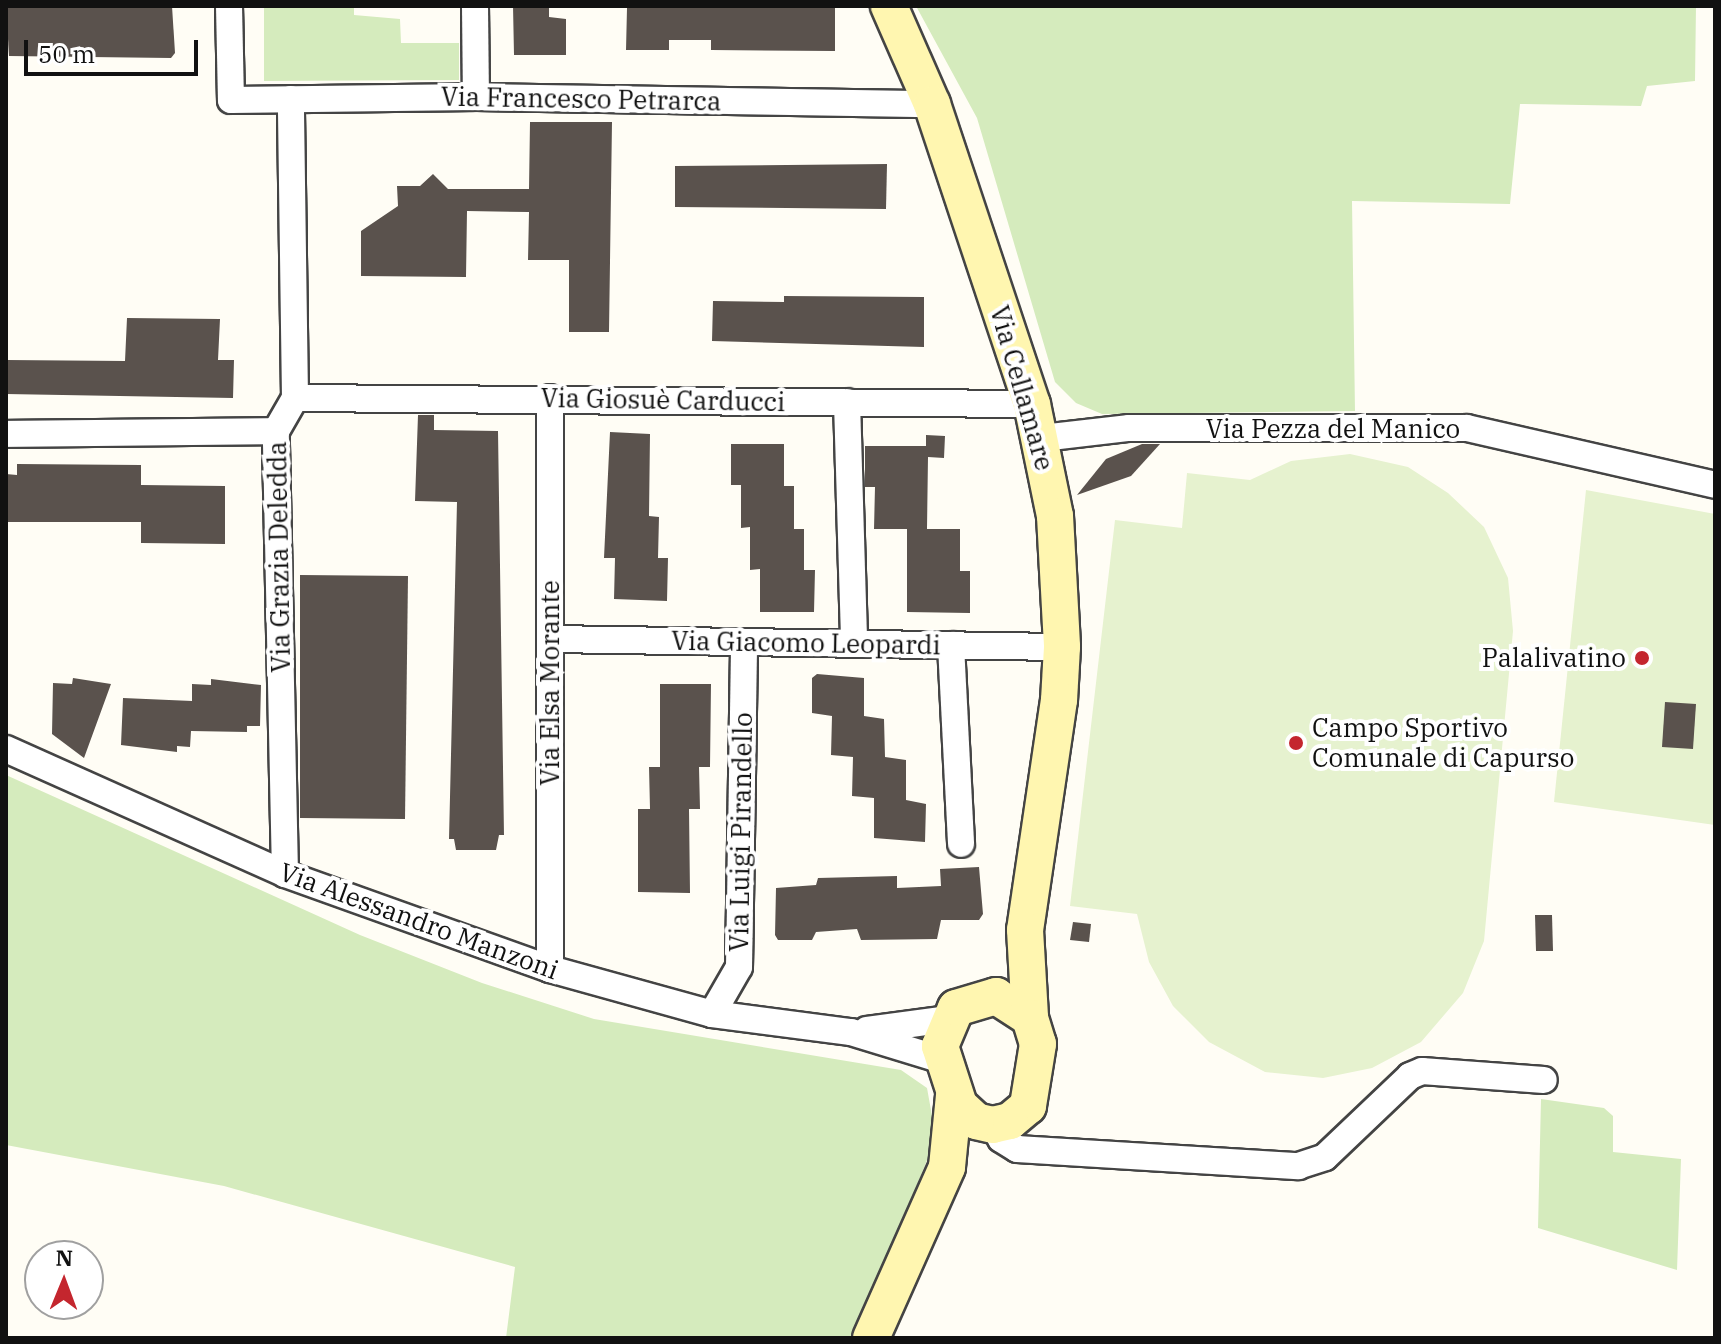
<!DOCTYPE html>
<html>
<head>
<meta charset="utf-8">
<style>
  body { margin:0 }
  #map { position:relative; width:1721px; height:1344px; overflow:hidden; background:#fffdf5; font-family:"IBM Plex Serif",serif }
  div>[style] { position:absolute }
  .green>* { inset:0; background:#d5ebbd }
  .pitch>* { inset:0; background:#e6f2cf }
  .building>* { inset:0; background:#5a524d }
  .roads { filter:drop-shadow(2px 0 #444) drop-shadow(-2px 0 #444) drop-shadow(0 2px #444) drop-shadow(0 -2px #444) }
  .street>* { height:26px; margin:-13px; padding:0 13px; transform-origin:13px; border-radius:13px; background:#fff }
  .secondary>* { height:36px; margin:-18px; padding:0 18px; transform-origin:18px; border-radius:18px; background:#fff6b0 }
  .dots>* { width:22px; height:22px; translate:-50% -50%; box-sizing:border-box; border:4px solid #fff; border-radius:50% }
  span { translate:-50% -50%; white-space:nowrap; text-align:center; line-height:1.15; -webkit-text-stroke:8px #fff; paint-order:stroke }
  .street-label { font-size:26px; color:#111 }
  .poi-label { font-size:26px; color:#111 }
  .right { translate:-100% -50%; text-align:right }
  .left { translate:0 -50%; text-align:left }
  .frame { position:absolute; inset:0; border:8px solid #111; pointer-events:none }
  .north { position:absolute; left:24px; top:1240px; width:80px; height:80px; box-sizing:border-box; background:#fff; border:2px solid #a0a0a0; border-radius:50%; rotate:1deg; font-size:22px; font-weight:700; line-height:32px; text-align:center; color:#111 }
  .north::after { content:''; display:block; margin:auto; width:28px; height:36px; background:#c4262e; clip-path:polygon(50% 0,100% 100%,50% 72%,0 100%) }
  .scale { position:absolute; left:24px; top:40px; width:174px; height:36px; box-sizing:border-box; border:4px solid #111; border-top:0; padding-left:10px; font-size:24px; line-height:28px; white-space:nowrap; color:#111; -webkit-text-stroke:6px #fff; paint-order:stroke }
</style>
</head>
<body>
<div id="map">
  <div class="green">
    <i style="clip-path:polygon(264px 6px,354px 6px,354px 15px,400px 19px,401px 43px,459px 43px,459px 80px,264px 81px)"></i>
    <i style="clip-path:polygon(916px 6px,1696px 6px,1695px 81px,1647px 86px,1641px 106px,1520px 104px,1510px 204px,1352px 201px,1355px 411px,1102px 414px,1076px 403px,1055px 382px,977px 118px)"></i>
    <i style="clip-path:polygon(6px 775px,360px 935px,482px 983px,594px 1019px,901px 1070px,927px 1088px,936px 1138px,855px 1338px,506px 1338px,515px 1267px,224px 1186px,6px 1145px)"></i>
    <i style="clip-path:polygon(1541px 1099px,1604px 1108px,1613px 1116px,1613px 1152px,1681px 1159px,1677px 1270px,1538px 1228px)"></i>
  </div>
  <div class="pitch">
    <i style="clip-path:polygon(1350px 454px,1408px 467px,1448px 493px,1484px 527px,1508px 578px,1513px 631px,1484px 941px,1463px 993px,1421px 1042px,1372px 1068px,1323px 1078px,1265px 1072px,1209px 1042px,1173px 1006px,1149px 962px,1137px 914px,1070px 906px,1115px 520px,1182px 528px,1187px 473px,1250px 480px,1291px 461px)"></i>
    <i style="clip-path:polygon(1586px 490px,1715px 514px,1715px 825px,1554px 802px)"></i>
  </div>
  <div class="building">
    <i style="clip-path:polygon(6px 6px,172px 6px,175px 53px,171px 58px,9px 56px)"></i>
    <i style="clip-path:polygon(513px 6px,549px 6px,549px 17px,566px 19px,566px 55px,514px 55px)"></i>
    <i style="clip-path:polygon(711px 6px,835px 6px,835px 51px,711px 50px,711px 40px,669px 40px,669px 50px,626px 50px,627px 8px)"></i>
    <i style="clip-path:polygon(530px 122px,612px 122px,609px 332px,569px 332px,569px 260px,528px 260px,529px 212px,467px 211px,466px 277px,361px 276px,361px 231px,398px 206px,397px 186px,420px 186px,433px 174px,448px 189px,529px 189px)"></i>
    <i style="clip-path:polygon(887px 164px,886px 209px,675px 207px,675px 166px)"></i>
    <i style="clip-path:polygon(784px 296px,924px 297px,924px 347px,712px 341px,713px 301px,784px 302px)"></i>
    <i style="clip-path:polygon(127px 318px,220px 319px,218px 360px,234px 360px,233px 398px,6px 394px,6px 360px,125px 361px)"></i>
    <i style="clip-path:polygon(418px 415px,434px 415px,434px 430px,498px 431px,504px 835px,499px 835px,496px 850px,456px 850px,454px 839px,449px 839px,457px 502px,415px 501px)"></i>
    <i style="clip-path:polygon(610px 432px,650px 434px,649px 516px,659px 517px,658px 558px,668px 558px,667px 601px,614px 599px,615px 558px,604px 558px)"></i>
    <i style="clip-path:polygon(926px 435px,945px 436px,944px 458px,928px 457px,927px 529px,960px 529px,960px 571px,970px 571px,970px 613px,907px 612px,907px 529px,874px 529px,875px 487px,865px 487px,865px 446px,926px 446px)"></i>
    <i style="clip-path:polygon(731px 444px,784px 444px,784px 486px,794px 486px,794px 529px,804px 529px,804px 570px,815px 570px,814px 612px,760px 612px,760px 569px,750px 570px,750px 527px,741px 528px,741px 485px,731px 485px)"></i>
    <i style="clip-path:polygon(1142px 444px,1160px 444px,1131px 476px,1077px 495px,1106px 459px)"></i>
    <i style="clip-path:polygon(17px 464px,141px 465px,141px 485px,225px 486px,225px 544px,141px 543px,141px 522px,6px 522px,6px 474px,17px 475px)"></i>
    <i style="clip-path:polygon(300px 575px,408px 576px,405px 819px,300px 818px)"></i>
    <i style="clip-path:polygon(817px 674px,864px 678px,864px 716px,884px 719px,885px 757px,906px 760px,906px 800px,926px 804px,925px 842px,874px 838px,874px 798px,852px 796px,853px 757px,831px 755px,832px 716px,812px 713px,812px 678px)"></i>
    <i style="clip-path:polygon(73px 678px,111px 684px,84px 758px,52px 734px,53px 683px,72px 684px)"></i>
    <i style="clip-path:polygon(211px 679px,261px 685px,260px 726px,247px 726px,247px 732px,191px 731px,190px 747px,177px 746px,177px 752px,121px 745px,123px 698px,192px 701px,192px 684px,211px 685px)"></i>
    <i style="clip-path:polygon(660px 684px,711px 684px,710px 767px,699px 767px,700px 809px,689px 809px,690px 893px,638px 892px,638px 809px,650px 809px,649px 767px,660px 767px)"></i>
    <i style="clip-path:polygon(1665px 702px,1696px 704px,1693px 749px,1662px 747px)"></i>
    <i style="clip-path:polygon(979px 867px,983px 914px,979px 920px,941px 920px,937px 939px,861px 940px,857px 929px,816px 932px,812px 940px,778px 940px,775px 935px,776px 888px,816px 885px,818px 878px,897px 876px,897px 888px,941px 886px,940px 869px)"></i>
    <i style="clip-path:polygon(1535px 915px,1552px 915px,1553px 951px,1536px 951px)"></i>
    <i style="clip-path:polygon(1073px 922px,1091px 924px,1089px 942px,1070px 940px)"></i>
  </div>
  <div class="roads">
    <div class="street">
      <i style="left:229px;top:6px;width:94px;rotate:88.8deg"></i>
      <i style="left:231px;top:100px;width:245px;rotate:-0.7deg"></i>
      <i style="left:476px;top:97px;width:456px;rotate:0.9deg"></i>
      <i style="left:475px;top:6px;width:91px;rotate:89.4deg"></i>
      <i style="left:295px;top:398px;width:737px;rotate:0.47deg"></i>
      <i style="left:847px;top:402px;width:242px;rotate:88.3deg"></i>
      <i style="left:6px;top:434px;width:270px;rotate:-0.6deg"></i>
      <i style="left:1042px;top:438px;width:88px;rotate:-6.6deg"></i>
      <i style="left:1129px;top:428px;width:338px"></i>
      <i style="left:1467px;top:428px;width:254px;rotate:12.9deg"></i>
      <i style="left:550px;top:639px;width:512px;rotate:0.9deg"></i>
      <i style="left:951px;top:645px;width:199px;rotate:87.1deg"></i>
      <i style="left:6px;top:749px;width:306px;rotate:24.1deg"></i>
      <i style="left:285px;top:874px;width:282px;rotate:19.7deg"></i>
      <i style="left:550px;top:969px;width:168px;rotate:15.5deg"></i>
      <i style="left:712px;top:1014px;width:140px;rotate:7.4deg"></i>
      <i style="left:851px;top:1032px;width:95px;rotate:17.1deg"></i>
      <i style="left:285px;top:874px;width:443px;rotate:-91.2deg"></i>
      <i style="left:276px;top:431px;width:38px;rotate:-60deg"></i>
      <i style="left:295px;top:398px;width:299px;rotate:-90.8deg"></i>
      <i style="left:550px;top:969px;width:571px;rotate:-90deg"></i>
      <i style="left:712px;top:1014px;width:54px;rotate:-60.1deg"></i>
      <i style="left:739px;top:967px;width:324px;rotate:-89.1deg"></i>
      <i style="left:867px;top:1030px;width:81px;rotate:-7.8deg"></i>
      <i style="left:993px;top:1125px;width:16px;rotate:60deg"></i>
      <i style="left:1001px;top:1139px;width:19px;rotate:32deg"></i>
      <i style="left:1017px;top:1149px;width:282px;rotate:3.5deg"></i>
      <i style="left:1298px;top:1166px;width:28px;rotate:-18deg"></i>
      <i style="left:1325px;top:1157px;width:117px;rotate:-43.6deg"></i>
      <i style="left:1410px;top:1076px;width:13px;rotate:-23deg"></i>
      <i style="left:1422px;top:1071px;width:122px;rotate:4.2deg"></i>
    </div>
    <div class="secondary">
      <i style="left:889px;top:6px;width:107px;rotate:66.3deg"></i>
      <i style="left:932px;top:104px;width:316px;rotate:71.6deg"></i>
      <i style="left:1032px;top:404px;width:114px;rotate:78.4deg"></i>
      <i style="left:1055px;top:516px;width:131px;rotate:86.9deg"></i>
      <i style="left:1062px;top:647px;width:53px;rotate:93.2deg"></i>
      <i style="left:1059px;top:700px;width:232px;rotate:98.4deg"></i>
      <i style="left:1025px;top:930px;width:88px;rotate:86.7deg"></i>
      <i style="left:996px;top:996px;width:40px;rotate:32.9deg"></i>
      <i style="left:1030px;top:1018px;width:27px;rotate:73deg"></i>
      <i style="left:1038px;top:1044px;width:63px;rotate:99.2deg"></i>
      <i style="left:1028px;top:1106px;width:23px;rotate:140deg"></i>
      <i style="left:1010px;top:1121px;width:17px;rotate:167deg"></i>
      <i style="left:993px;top:1125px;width:17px;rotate:-167deg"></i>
      <i style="left:976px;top:1121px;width:23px;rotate:-137deg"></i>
      <i style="left:959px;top:1105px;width:62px;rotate:-107.9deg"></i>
      <i style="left:940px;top:1046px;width:41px;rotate:-67.2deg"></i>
      <i style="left:956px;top:1008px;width:42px;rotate:-16.7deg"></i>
      <i style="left:871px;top:1338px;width:187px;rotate:-66deg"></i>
      <i style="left:947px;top:1167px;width:72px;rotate:-84.4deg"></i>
    </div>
  </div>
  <div class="dots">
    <i style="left:1642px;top:658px;background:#c4262e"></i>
    <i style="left:1296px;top:743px;background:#c4262e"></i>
  </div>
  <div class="street-label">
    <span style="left:581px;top:99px;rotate:1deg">Via Francesco Petrarca</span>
    <span style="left:1022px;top:388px;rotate:74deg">Via Cellamare</span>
    <span style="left:663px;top:400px;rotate:1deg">Via Giosuè Carducci</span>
    <span style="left:1333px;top:429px">Via Pezza del Manico</span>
    <span style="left:279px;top:557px;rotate:-91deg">Via Grazia Deledda</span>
    <span style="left:806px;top:643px;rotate:1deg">Via Giacomo Leopardi</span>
    <span style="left:550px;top:683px;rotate:-90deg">Via Elsa Morante</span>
    <span style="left:741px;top:832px;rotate:-89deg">Via Luigi Pirandello</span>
    <span style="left:419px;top:921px;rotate:20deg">Via Alessandro Manzoni</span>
  </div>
  <div class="poi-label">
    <span class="right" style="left:1626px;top:658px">Palalivatino</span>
    <span class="left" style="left:1312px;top:743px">Campo Sportivo<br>Comunale di Capurso</span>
  </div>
  <div class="frame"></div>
  <div class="north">N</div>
  <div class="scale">50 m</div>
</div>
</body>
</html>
